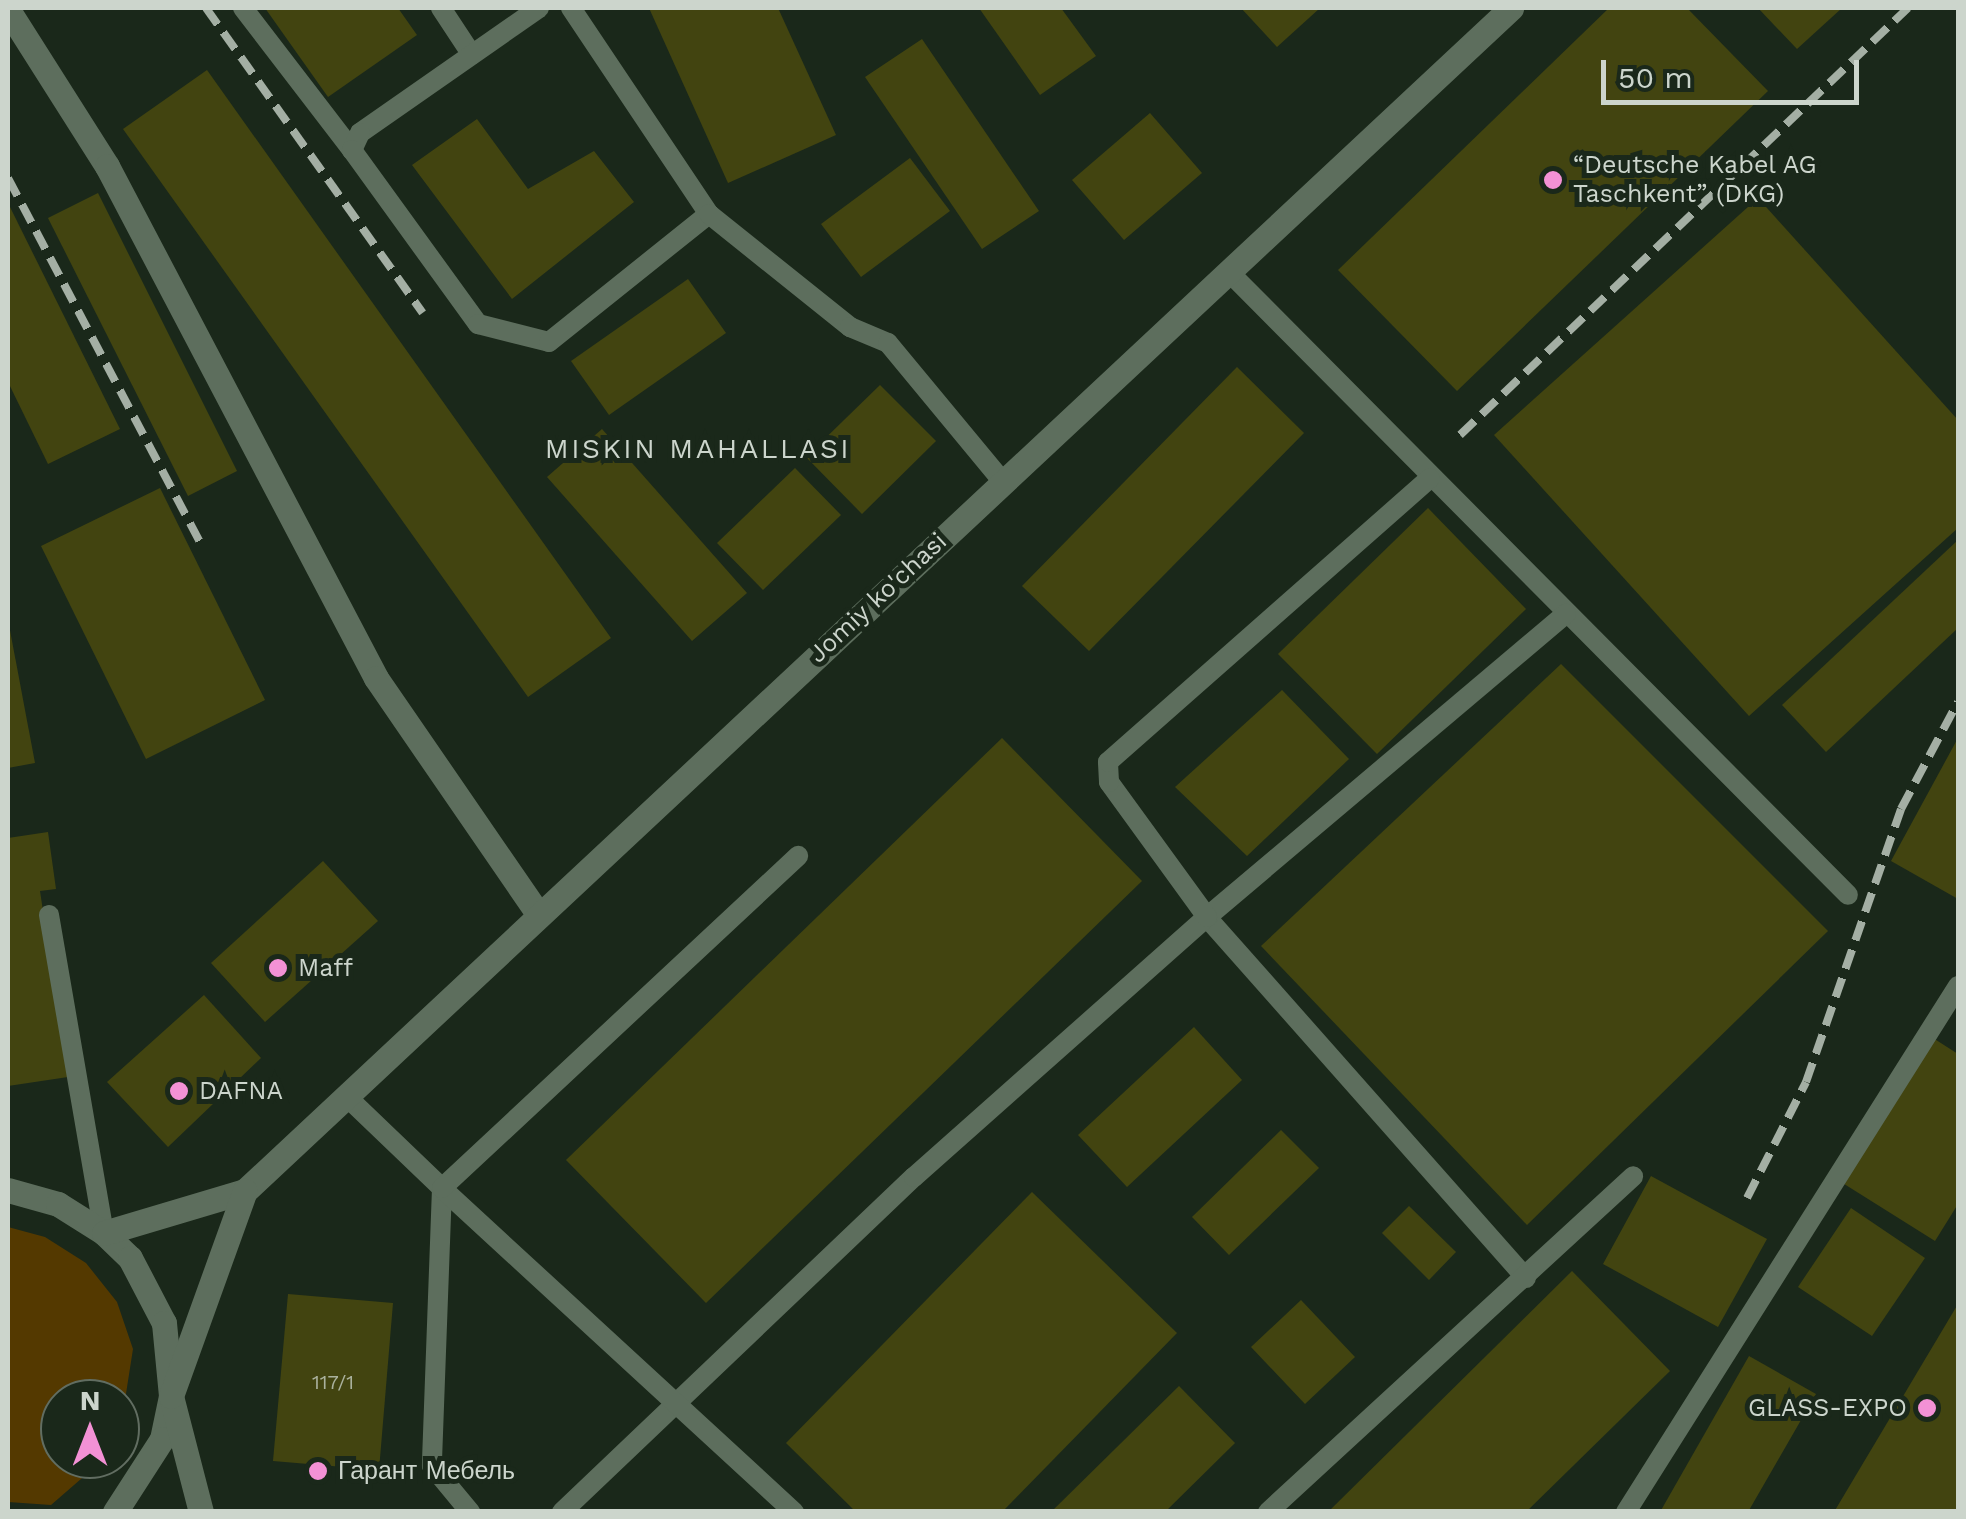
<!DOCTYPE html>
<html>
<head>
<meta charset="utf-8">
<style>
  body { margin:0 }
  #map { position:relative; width:1966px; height:1519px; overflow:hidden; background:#1a281a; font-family:"Work Sans",sans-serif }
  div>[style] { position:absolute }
  .green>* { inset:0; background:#543900 }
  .building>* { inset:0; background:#424410 }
  .lane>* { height:20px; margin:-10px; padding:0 10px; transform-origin:10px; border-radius:10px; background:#5d6e5d }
  .street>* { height:25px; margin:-12.5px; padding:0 12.5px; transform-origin:12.5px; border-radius:12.5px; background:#5d6e5d }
  .secondary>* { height:25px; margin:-12.5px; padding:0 12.5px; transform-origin:12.5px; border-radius:12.5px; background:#5d6e5d }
  .rail>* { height:8px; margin-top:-4px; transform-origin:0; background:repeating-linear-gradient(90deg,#a4afa4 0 20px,transparent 0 30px) }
  .dots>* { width:28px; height:28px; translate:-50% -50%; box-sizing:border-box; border:5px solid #1a281a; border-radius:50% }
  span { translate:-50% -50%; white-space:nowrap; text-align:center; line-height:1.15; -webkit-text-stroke:10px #1a281a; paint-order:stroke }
  .number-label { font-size:20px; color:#aab19d }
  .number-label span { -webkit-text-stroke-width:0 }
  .poi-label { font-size:25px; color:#ccd5cc }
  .left { translate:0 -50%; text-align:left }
  .right { translate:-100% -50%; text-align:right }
  .street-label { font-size:25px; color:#ccd5cc }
  .neighbourhood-label { font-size:28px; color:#ccd5cc; letter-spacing:2.5px }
  .frame { position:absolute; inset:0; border:10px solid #ccd5cc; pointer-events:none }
  .north { position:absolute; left:40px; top:1379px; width:100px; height:100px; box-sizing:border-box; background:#1a281a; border:2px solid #616d61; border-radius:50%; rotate:0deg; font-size:28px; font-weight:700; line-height:40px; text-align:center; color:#ccd5cc }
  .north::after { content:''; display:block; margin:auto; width:35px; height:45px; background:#f391d5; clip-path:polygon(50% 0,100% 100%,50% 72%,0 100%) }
  .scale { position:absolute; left:1601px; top:60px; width:258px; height:45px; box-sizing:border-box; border:5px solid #ccd5cc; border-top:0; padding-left:12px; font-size:30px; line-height:35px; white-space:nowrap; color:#ccd5cc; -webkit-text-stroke:8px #1a281a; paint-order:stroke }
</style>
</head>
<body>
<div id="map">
  <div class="green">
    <i style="clip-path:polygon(8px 1227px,45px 1237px,86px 1263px,117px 1302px,133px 1349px,120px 1432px,120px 1399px,60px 1399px,60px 1459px,104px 1459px,51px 1505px,8px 1502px)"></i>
  </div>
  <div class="building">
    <i style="clip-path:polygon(265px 8px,398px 8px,417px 35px,328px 97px)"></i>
    <i style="clip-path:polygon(649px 8px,778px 8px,836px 135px,728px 183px)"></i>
    <i style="clip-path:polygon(979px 8px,1061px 8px,1096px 56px,1040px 95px)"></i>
    <i style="clip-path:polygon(1241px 8px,1320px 8px,1277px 47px)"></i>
    <i style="clip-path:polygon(1609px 8px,1687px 8px,1768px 91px,1457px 391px,1338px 270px)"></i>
    <i style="clip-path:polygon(1758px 8px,1842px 8px,1797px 49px)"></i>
    <i style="clip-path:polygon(922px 39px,1039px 211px,982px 249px,865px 77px)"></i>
    <i style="clip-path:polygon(207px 70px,611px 638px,528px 697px,123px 129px)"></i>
    <i style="clip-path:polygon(1150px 113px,1202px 173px,1124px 240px,1072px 180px)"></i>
    <i style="clip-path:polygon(477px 119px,528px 189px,594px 151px,634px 202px,512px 299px,412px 165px)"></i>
    <i style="clip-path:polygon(910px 158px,950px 211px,861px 277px,821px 224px)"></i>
    <i style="clip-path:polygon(98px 193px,237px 471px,188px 496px,48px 218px)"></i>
    <i style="clip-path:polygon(1758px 198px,1958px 420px,1958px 528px,1749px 716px,1494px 435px)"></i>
    <i style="clip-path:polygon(8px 203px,120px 429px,48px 464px,8px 382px)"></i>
    <i style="clip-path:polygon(688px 279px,726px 333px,609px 415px,571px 361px)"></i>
    <i style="clip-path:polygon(1237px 367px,1304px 433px,1089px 651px,1022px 586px)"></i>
    <i style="clip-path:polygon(880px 385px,936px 441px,862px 514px,806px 457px)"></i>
    <i style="clip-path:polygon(602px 429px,747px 593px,692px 641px,547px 477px)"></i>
    <i style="clip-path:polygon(795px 468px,841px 515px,763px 590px,717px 543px)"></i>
    <i style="clip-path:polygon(160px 488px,265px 700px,146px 759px,41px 546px)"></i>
    <i style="clip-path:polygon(1428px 508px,1526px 609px,1377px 754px,1278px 654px)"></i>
    <i style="clip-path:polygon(1958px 540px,1958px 628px,1826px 752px,1782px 705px)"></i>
    <i style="clip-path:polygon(9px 625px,35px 763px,8px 768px,8px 626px)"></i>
    <i style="clip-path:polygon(1561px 664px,1828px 931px,1527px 1225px,1261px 946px)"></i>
    <i style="clip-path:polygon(1282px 690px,1349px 759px,1247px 856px,1175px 787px)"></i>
    <i style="clip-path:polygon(1002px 738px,1142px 881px,706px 1303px,566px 1160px)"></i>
    <i style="clip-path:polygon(1958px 738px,1958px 899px,1891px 861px)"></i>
    <i style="clip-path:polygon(48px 832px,56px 889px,40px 891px,68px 1077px,8px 1086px,8px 838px)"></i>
    <i style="clip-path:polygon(323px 861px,378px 921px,265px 1022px,211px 963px)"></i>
    <i style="clip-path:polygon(204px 995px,261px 1058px,168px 1147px,107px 1082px)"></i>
    <i style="clip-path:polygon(1194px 1027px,1242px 1080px,1127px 1187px,1078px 1135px)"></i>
    <i style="clip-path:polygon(1933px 1038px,1958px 1054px,1958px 1204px,1935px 1241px,1841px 1182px)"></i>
    <i style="clip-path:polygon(1281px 1130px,1319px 1168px,1229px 1255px,1192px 1217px)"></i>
    <i style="clip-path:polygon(1651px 1176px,1767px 1239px,1718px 1327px,1603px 1264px)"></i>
    <i style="clip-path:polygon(1032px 1192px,1177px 1333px,1002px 1512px,856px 1512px,786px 1443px)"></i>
    <i style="clip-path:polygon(1409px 1206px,1456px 1252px,1429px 1280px,1382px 1233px)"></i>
    <i style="clip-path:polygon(1851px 1208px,1925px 1258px,1872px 1336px,1798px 1287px)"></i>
    <i style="clip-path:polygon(1572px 1271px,1670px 1371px,1526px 1512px,1328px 1512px)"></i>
    <i style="clip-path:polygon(288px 1294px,393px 1303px,379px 1470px,273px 1461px)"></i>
    <i style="clip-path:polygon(1301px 1300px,1355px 1357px,1305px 1404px,1251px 1347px)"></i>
    <i style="clip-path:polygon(1958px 1304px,1958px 1512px,1834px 1512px)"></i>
    <i style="clip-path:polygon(1749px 1356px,1816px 1394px,1748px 1512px,1660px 1512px)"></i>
    <i style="clip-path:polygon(1179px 1386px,1235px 1443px,1165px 1512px,1051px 1512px)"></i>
  </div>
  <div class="lane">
    <i style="left:243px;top:8px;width:179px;rotate:52.5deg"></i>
    <i style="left:441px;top:8px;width:56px;rotate:56.6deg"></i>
    <i style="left:539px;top:8px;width:218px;rotate:145.1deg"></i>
    <i style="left:360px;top:133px;width:19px;rotate:115deg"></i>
    <i style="left:352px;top:150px;width:215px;rotate:54.1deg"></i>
    <i style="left:478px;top:324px;width:73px;rotate:14.2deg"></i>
    <i style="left:549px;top:342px;width:205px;rotate:-38.7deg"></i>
    <i style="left:571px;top:8px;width:248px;rotate:56.2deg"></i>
    <i style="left:709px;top:214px;width:181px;rotate:38.7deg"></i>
    <i style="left:850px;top:327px;width:41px;rotate:22.8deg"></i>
    <i style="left:888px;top:343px;width:180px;rotate:50.4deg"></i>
    <i style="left:1229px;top:272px;width:878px;rotate:45.18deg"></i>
    <i style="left:49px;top:915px;width:323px;rotate:80.2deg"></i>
    <i style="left:346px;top:1096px;width:133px;rotate:43.8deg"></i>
    <i style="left:442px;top:1188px;width:278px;rotate:92.1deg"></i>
    <i style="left:432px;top:1466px;width:60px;rotate:50.4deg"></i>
    <i style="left:1526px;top:1278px;width:482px;rotate:-131.5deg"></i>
    <i style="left:1207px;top:917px;width:470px;rotate:-40.2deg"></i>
    <i style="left:562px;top:1512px;width:486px;rotate:-43.6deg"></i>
    <i style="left:914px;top:1177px;width:392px;rotate:-41.6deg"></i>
    <i style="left:1207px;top:917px;width:167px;rotate:-126deg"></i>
    <i style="left:1109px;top:782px;width:20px;rotate:-93deg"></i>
    <i style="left:1108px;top:762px;width:429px;rotate:-41.4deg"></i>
    <i style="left:794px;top:1512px;width:478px;rotate:-137.4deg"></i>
    <i style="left:442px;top:1188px;width:487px;rotate:-43deg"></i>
    <i style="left:1268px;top:1512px;width:496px;rotate:-42.6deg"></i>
    <i style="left:1626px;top:1512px;width:622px;rotate:-57.74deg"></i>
  </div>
  <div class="street">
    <i style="left:8px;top:10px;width:185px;rotate:57.6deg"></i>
    <i style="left:107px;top:166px;width:578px;rotate:62.28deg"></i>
    <i style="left:376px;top:678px;width:286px;rotate:55.5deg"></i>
  </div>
  <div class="secondary">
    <i style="left:8px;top:1190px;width:52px;rotate:15.6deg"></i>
    <i style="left:58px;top:1204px;width:54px;rotate:32.2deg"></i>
    <i style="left:104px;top:1233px;width:36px;rotate:44deg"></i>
    <i style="left:130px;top:1258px;width:73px;rotate:62.4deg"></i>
    <i style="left:164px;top:1323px;width:73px;rotate:84.5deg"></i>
    <i style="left:171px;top:1396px;width:44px;rotate:101.8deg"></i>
    <i style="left:162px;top:1439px;width:87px;rotate:122.8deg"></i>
    <i style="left:104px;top:1233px;width:147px;rotate:-16.6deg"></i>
    <i style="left:245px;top:1191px;width:1733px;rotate:-43.06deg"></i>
    <i style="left:201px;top:1512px;width:120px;rotate:-104.5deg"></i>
    <i style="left:171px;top:1396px;width:218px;rotate:-70.2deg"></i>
  </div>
  <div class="rail">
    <i style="left:206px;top:8px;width:374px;rotate:54.6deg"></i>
    <i style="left:8px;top:178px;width:418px;rotate:62.2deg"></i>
    <i style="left:1460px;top:435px;width:619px;rotate:-43.63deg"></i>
    <i style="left:1747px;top:1198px;width:130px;rotate:-63deg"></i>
    <i style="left:1806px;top:1082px;width:289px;rotate:-70.8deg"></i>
    <i style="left:1901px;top:809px;width:121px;rotate:-62deg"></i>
  </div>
  <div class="dots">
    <i style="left:1553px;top:180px;background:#f391d5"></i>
    <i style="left:278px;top:968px;background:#f391d5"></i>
    <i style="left:179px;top:1091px;background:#f391d5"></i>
    <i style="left:1927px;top:1408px;background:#f391d5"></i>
    <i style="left:318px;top:1471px;background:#f391d5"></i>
  </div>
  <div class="number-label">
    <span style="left:333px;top:1382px">117/1</span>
  </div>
  <div class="poi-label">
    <span class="left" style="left:1573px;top:180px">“Deutsche Kabel AG<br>Taschkent” (DKG)</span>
    <span class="left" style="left:298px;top:968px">Maff</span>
    <span class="left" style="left:199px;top:1091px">DAFNA</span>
    <span class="right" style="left:1907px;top:1408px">GLASS-EXPO</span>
    <span class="left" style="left:338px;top:1471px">Гарант Мебель</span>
  </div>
  <div class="street-label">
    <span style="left:878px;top:598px;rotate:-43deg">Jomiy ko'chasi</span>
  </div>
  <div class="neighbourhood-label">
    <span style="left:698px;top:449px">MISKIN MAHALLASI</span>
  </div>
  <div class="frame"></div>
  <div class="north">N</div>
  <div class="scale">50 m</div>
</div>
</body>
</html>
